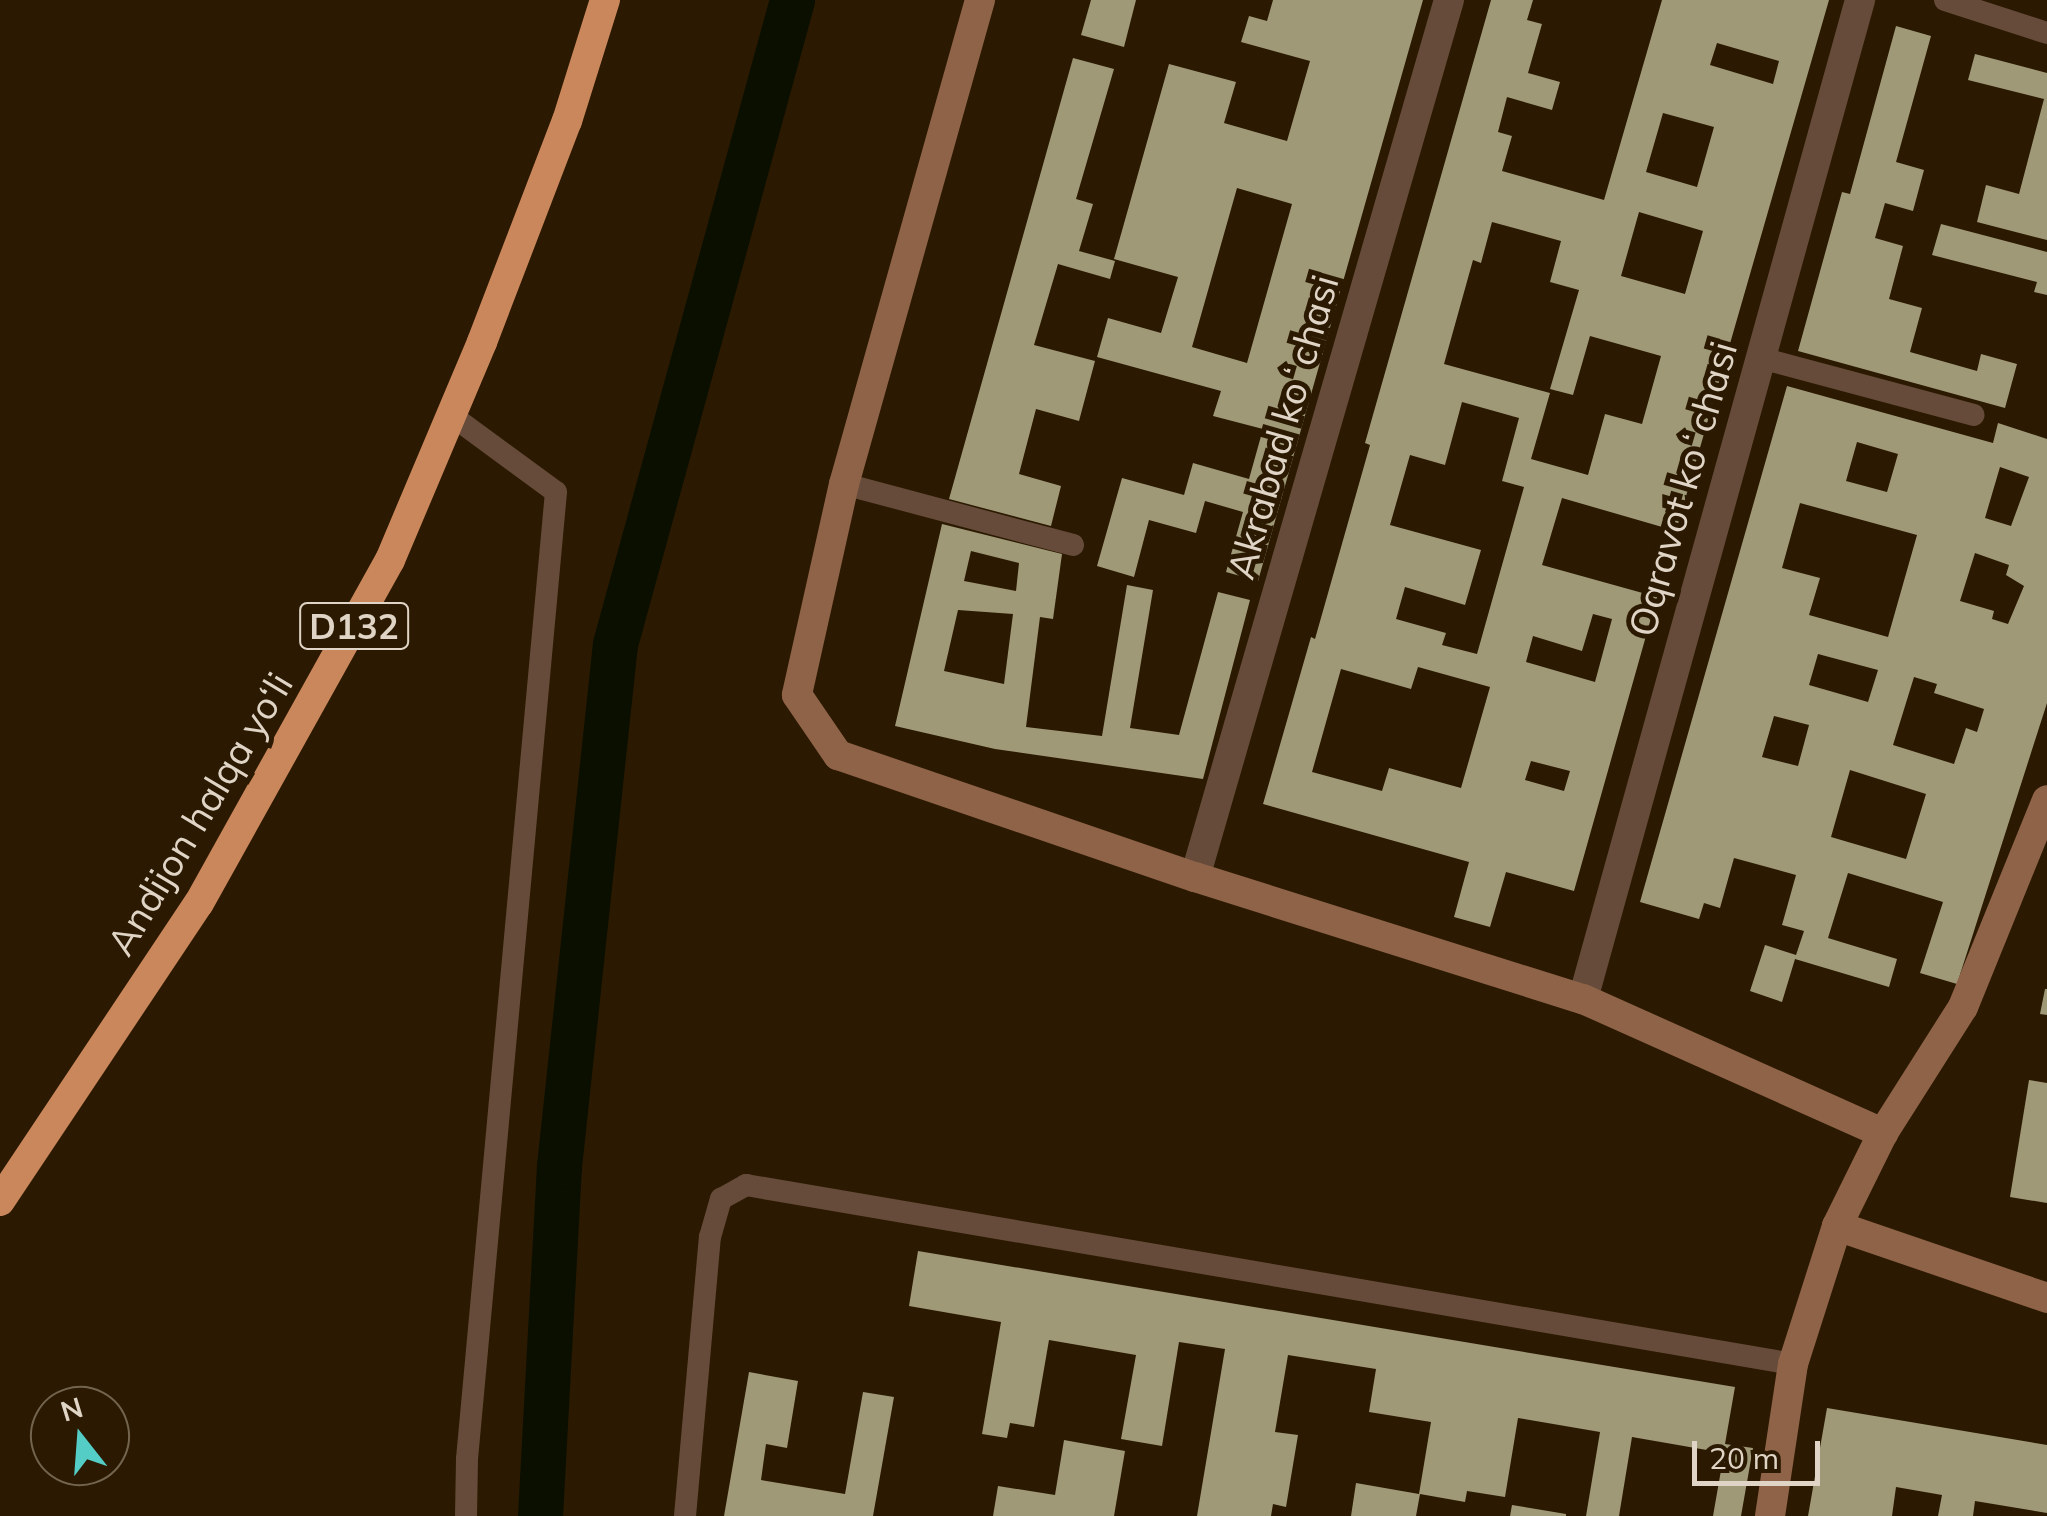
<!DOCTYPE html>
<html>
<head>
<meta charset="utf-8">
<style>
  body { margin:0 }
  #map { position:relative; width:2047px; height:1516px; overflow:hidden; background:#2b1a01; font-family:Mulish,sans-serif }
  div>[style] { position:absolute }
  .canal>* { height:45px; margin:-22.5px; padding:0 22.5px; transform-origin:22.5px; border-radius:22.5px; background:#0a0f00 }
  .building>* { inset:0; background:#9f9977 }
  .lane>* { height:22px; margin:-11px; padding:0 11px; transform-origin:11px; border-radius:11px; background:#664b3a }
  .street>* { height:30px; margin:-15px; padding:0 15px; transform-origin:15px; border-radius:15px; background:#664b3a }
  .secondary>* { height:30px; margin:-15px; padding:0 15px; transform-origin:15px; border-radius:15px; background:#8f6348 }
  .highway>* { height:30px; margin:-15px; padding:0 15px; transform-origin:15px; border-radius:15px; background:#cb875c }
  span { translate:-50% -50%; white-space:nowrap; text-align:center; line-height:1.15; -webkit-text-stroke:10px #2b1a01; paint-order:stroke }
  .shield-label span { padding:2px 8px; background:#2b1a01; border:2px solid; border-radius:8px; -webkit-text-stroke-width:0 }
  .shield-label { font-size:35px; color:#dfd4c5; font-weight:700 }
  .street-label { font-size:38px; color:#dfd4c5 }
  .north { position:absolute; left:30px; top:1386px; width:100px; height:100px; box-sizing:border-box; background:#2b1a01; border:2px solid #73644f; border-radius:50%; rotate:343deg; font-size:28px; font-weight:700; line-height:40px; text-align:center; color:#dfd4c5 }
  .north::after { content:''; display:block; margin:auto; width:35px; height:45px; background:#54cdc7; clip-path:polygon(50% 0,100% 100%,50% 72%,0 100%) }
  .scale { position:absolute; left:1692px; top:1441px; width:128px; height:45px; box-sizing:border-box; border:5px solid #dfd4c5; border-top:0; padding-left:12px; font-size:30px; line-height:35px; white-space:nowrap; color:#dfd4c5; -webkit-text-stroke:8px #2b1a01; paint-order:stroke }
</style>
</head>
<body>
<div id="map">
  <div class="canal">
    <i style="left:540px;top:1516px;width:351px;rotate:-86.9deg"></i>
    <i style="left:559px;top:1166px;width:525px;rotate:-83.88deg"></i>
    <i style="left:615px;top:644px;width:668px;rotate:-74.63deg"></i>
  </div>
  <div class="building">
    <i style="clip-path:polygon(1091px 0,1136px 0,1124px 47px,1081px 35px)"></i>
    <i style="clip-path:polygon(evenodd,1273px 0,1423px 0,1258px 581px,1226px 572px,1243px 512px,1205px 501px,1196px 533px,1149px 520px,1134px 577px,1097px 566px,1122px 478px,1184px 495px,1193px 463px,1249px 479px,1263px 429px,1213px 416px,1221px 391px,1097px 357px,1108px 318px,1161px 333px,1178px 277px,1114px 259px,1169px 64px,1236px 82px,1224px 123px,1287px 141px,1310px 61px,1241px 42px,1249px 16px,1267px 21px,1273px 0,1237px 188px,1292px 204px,1247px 363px,1192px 347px,1237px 188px)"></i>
    <i style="clip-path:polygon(evenodd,1491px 0,1533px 0,1527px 20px,1542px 24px,1528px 73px,1560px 82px,1552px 110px,1507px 97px,1498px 132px,1512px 136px,1502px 171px,1604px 200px,1662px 0,1829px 0,1676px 531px,1562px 498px,1542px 565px,1657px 597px,1574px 891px,1506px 872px,1490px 927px,1454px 917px,1469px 862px,1263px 804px,1311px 637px,1315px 639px,1370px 445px,1365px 443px,1491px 0,1717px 43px,1779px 61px,1773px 84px,1710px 65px,1717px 43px,1491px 0,1663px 113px,1714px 127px,1697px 187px,1646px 172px,1663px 113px,1491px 0,1639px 212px,1703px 231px,1685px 294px,1621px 276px,1639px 212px,1491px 0,1492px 222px,1561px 241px,1550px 282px,1579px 290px,1550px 389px,1573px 395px,1590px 336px,1661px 356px,1642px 424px,1605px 414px,1588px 475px,1531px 459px,1550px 393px,1444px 364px,1473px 260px,1481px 263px,1492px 222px,1491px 0,1462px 402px,1519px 418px,1502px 481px,1524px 487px,1477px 654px,1442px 645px,1446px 633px,1396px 619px,1405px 587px,1465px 605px,1481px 550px,1390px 525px,1410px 455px,1445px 465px,1462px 402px,1491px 0,1593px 614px,1612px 619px,1595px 682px,1526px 662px,1533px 636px,1582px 651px,1593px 614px,1491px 0,1418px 667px,1490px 687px,1461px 788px,1389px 768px,1382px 791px,1312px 772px,1341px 669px,1411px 689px,1418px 667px,1491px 0,1531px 761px,1570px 771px,1564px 791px,1525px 780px,1531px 761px)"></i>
    <i style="clip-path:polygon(1896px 26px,1931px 36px,1896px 162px,1924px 170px,1913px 211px,1885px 203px,1875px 238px,1903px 246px,1889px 299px,1922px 308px,1910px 352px,1977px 371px,1981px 354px,2017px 364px,2005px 408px,1798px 351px,1842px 192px,1850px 194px)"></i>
    <i style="clip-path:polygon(1975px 54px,2047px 73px,2047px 240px,1977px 222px,1986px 185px,2019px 194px,2044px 99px,1968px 80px)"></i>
    <i style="clip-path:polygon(1073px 58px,1114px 69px,1076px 199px,1093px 204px,1079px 251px,1115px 261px,1110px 279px,1058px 264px,1034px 345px,1095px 361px,1079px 421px,1036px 409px,1019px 474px,1061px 486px,1051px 526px,949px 499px)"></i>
    <i style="clip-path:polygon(1941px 224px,2047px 252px,2047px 295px,2034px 292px,2037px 282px,1932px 255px)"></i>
    <i style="clip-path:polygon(evenodd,1787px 386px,1993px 443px,1998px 423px,2047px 439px,2047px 703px,1957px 984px,1920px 973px,1943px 902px,1848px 873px,1828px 938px,1897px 959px,1889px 987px,1795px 959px,1782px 1002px,1750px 991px,1765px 945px,1796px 955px,1804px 931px,1782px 925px,1796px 875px,1734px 858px,1720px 908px,1704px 903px,1699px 919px,1640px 902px,1787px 386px,1857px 442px,1898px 454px,1887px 492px,1846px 481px,1857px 442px,1787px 386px,2000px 467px,2029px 477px,2011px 526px,1985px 518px,2000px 467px,1787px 386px,1800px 503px,1917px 535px,1888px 637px,1809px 615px,1820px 578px,1782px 568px,1800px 503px,1787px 386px,1975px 553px,2009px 565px,2006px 575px,2024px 586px,2008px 624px,1992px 619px,1994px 611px,1960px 601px,1975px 553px,1787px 386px,1818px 654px,1878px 670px,1868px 702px,1809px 685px,1818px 654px,1787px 386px,1914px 677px,1937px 684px,1934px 693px,1984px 709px,1977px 732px,1966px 728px,1954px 764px,1893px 745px,1914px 677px,1787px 386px,1774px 716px,1809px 725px,1798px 766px,1762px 757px,1774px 716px,1787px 386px,1850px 770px,1926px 794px,1906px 859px,1831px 837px,1850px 770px)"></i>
    <i style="clip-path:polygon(evenodd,942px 524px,1062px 554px,1053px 619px,1040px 617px,1026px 727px,1102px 736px,1127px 585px,1153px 590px,1130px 728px,1179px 735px,1218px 592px,1250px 600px,1203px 779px,995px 749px,895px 726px,942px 524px,971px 551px,1019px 563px,1016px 591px,964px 581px,971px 551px,942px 524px,958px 610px,1013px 614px,1004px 684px,944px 671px,958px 610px)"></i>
    <i style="clip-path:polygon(2045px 989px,2047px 989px,2047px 1015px,2040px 1014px)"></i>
    <i style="clip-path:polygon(2029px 1080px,2047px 1083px,2047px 1203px,2010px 1197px)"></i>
    <i style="clip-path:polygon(918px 1251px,1735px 1387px,1725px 1444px,1753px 1448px,1741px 1516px,1713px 1516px,1724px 1453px,1632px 1437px,1619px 1516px,1586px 1516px,1600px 1432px,1518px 1418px,1505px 1497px,1467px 1491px,1465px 1502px,1420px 1494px,1416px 1516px,1351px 1516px,1356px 1483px,1419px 1494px,1431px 1422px,1369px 1412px,1376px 1369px,1288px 1355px,1275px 1432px,1298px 1435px,1286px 1507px,1273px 1504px,1271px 1516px,1197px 1516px,1225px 1349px,1179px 1342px,1162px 1446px,1121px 1439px,1136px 1355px,1049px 1340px,1034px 1427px,1010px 1423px,1007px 1438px,982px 1434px,1001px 1322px,909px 1306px)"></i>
    <i style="clip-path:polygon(749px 1372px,798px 1381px,787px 1448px,766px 1444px,761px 1480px,845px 1494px,863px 1392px,894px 1397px,873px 1516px,724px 1516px)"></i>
    <i style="clip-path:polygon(1827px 1408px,2047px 1445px,2047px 1513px,1975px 1501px,1973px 1516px,1938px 1516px,1942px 1495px,1896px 1487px,1892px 1516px,1808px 1516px)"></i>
    <i style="clip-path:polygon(1064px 1440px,1125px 1451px,1114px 1516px,993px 1516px,998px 1486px,1055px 1495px)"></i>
    <i style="clip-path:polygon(1512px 1505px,1566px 1514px,1566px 1516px,1510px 1516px)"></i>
  </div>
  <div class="lane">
    <i style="left:1945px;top:0;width:107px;rotate:17.9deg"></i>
    <i style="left:1761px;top:358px;width:220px;rotate:15deg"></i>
    <i style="left:451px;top:415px;width:130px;rotate:36.3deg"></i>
    <i style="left:556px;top:492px;width:971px;rotate:95.26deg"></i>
    <i style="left:467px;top:1459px;width:57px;rotate:91deg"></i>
    <i style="left:844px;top:484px;width:237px;rotate:14.9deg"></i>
    <i style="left:685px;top:1516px;width:280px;rotate:-84.9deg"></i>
    <i style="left:710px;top:1237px;width:40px;rotate:-74deg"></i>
    <i style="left:721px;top:1199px;width:29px;rotate:-29deg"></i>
    <i style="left:746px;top:1185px;width:1062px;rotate:9.7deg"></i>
  </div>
  <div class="street">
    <i style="left:1195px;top:877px;width:913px;rotate:-73.85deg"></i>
    <i style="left:1583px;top:999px;width:1037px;rotate:-74.5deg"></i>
  </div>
  <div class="secondary">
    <i style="left:980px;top:0;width:503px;rotate:105.69deg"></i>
    <i style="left:844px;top:484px;width:216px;rotate:102.6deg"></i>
    <i style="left:797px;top:695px;width:73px;rotate:55.7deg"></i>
    <i style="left:838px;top:755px;width:377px;rotate:18.9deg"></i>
    <i style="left:1195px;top:877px;width:407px;rotate:17.5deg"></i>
    <i style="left:1583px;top:999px;width:329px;rotate:24.1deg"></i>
    <i style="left:1837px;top:1226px;width:222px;rotate:18.9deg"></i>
    <i style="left:1770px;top:1516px;width:154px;rotate:-81.4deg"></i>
    <i style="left:1793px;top:1364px;width:145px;rotate:-72.3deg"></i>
    <i style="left:1837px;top:1226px;width:104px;rotate:-63.7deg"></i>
    <i style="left:1883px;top:1133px;width:149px;rotate:-57.6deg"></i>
    <i style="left:1963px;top:1007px;width:223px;rotate:-67.9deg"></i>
  </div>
  <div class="highway">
    <i style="left:0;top:1201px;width:358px;rotate:-56.3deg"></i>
    <i style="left:199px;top:903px;width:393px;rotate:-60.9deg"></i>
    <i style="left:390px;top:560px;width:237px;rotate:-67.1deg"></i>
    <i style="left:482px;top:342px;width:237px;rotate:-69deg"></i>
    <i style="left:567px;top:121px;width:127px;rotate:-72.6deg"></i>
  </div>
  <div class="shield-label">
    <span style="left:354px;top:626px">D132</span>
  </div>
  <div class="street-label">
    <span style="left:1283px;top:427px;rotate:-74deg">Akrabad koʻchasi</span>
    <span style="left:1683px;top:489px;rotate:-74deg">Oqravot koʻchasi</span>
    <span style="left:200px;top:814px;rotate:-59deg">Andijon halqa yo‘li</span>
  </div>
  <div class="north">N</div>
  <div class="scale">20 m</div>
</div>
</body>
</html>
